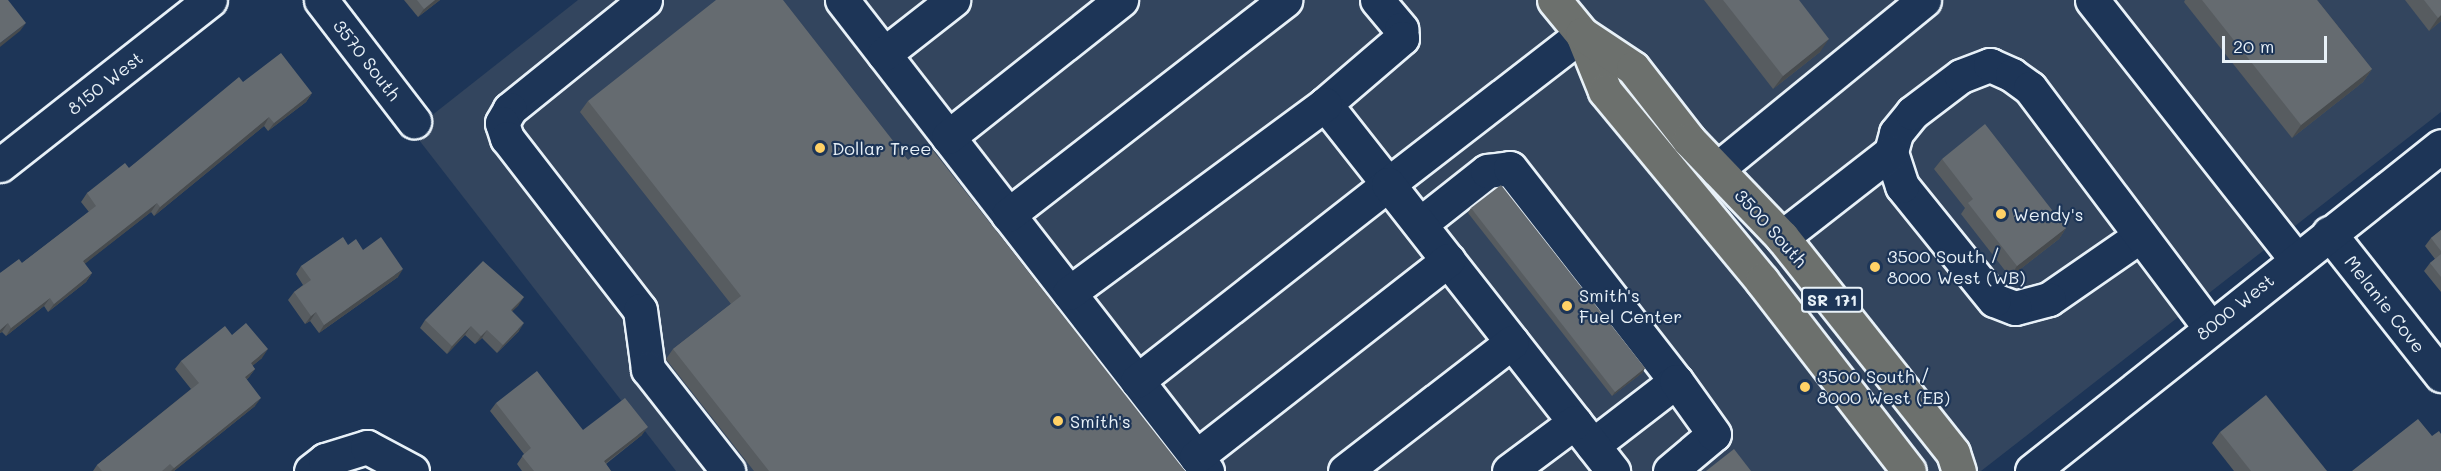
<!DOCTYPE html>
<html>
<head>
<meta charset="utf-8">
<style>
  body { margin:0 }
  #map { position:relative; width:2441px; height:471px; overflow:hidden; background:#1d3557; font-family:Mali,sans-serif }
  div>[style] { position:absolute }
  .built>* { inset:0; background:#33455e }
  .roads { filter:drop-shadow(2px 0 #e8f1f8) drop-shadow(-2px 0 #e8f1f8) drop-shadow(0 2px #e8f1f8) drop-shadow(0 -2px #e8f1f8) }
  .minor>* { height:33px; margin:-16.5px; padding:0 16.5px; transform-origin:16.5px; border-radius:16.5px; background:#1d3557 }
  .major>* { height:33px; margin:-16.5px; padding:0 16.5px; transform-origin:16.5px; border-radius:16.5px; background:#6c706d }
  .wall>* { inset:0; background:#575c60 }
  .shaded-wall>* { inset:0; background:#474b4e }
  .building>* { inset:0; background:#656b70 }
  .dots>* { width:16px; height:16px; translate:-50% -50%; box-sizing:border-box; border:3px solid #1d3557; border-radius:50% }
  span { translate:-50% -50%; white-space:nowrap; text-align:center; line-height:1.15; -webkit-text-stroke:4.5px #1d3557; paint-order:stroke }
  .shield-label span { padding:2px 4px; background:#1d3557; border:2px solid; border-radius:4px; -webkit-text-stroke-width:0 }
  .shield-label { font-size:16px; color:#e8f1f8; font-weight:700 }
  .street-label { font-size:18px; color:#e8f1f8 }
  .poi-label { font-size:18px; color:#e8f1f8 }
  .left { translate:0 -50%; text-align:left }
  .scale { position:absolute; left:2222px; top:36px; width:105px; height:27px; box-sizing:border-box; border:3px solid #e8f1f8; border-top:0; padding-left:8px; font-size:18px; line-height:21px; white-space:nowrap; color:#e8f1f8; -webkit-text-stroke:4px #1d3557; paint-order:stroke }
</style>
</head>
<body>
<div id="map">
  <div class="built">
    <i style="clip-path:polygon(578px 0,2441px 0,2441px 112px,1981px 471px,676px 471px,412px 131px)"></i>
  </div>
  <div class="roads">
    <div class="minor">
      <i style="left:321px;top:0;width:153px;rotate:52.5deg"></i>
      <i style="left:645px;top:0;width:174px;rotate:141.1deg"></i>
      <i style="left:510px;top:109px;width:16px;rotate:120deg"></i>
      <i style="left:502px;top:123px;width:16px;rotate:72deg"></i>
      <i style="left:507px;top:138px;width:217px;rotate:52.3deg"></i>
      <i style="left:640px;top:310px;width:60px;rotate:82.3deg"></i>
      <i style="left:648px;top:369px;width:130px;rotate:51.9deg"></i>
      <i style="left:842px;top:0;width:596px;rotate:52.23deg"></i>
      <i style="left:1377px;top:0;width:38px;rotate:50deg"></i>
      <i style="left:1401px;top:29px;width:9px;rotate:84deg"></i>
      <i style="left:1402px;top:38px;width:101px;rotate:139.4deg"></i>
      <i style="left:1325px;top:104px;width:102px;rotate:51.8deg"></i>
      <i style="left:1388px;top:184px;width:245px;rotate:-37.7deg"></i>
      <i style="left:2092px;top:0;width:330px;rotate:51.8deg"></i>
      <i style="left:884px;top:54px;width:88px;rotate:-38deg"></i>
      <i style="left:948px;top:137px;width:221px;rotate:-38.4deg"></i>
      <i style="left:0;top:165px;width:267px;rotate:-38.2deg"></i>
      <i style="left:1717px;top:169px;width:267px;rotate:-39.2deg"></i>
      <i style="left:1008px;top:215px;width:351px;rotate:-37.8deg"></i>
      <i style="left:1420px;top:224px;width:85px;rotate:-38.3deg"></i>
      <i style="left:1487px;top:171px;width:23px;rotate:-7deg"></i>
      <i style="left:1510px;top:168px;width:270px;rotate:52.1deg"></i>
      <i style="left:1676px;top:381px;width:105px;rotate:142.4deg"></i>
      <i style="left:2329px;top:233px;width:181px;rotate:51.7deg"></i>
      <i style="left:2140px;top:236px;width:111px;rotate:145.3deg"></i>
      <i style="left:2049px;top:299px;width:35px;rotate:165deg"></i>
      <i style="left:2015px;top:308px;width:22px;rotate:-159deg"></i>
      <i style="left:1994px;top:300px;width:146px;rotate:-128.9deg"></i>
      <i style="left:1902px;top:186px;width:36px;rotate:-108deg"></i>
      <i style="left:1891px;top:152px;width:20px;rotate:-75deg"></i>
      <i style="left:1896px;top:133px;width:26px;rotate:-51deg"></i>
      <i style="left:1912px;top:113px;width:61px;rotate:-37.1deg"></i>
      <i style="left:1961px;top:76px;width:31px;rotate:-21deg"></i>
      <i style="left:1990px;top:65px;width:24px;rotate:24deg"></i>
      <i style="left:2012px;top:75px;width:22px;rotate:36deg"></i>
      <i style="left:2030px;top:88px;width:300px;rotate:53.1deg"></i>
      <i style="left:1782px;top:237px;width:138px;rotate:-37.9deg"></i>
      <i style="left:1069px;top:293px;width:318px;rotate:-36.4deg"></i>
      <i style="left:1137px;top:381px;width:319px;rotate:-38.1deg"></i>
      <i style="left:1388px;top:184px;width:365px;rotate:51.9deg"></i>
      <i style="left:1196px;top:457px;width:320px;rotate:-38deg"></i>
      <i style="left:311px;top:471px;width:18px;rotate:-38deg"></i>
      <i style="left:325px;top:460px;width:44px;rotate:-17.2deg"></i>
      <i style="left:367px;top:447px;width:51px;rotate:28.1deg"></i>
      <i style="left:1345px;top:471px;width:211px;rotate:-37.7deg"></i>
      <i style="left:1509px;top:471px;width:82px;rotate:-36.6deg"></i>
      <i style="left:1670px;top:471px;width:57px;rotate:-40.1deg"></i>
      <i style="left:1714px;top:434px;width:65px;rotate:-125.6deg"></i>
      <i style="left:2032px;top:471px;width:522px;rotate:-38.47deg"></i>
    </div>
    <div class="major">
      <i style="left:1554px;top:0;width:44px;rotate:50.5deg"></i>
      <i style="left:1582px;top:34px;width:61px;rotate:68deg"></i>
      <i style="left:1605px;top:91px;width:246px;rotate:50.4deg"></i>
      <i style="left:1762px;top:281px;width:240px;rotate:52.3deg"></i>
      <i style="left:1582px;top:34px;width:61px;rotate:33.7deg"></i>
      <i style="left:1633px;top:68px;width:91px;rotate:52.1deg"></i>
      <i style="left:1689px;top:140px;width:134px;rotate:46.2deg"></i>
      <i style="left:1782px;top:237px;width:275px;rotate:51.6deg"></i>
      <i style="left:1953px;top:453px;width:19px;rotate:72deg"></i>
    </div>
  </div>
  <div class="wall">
    <i style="clip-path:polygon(404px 0,440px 0,418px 17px)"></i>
    <i style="clip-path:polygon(1704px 0,1799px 0,1820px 52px,1773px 89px)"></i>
    <i style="clip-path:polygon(2185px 0,2317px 0,2372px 69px,2363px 82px,2292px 138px,2184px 2px)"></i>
    <i style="clip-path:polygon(2405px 0,2441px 0,2441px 21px,2429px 31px)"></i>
    <i style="clip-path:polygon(243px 82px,312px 93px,306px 102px,268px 131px,264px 126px,154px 216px,151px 212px,84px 264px,92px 273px,86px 282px,48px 312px,44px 306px,6px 336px,2px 332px,0 333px,0 273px,22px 263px,89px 212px,81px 202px,87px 193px,129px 168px)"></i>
    <i style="clip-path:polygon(588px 101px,908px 160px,1185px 471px,754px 471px,666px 359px,673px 349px,731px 304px,580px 112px)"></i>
    <i style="clip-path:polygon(1942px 159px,2066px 228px,2059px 239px,2010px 277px,1961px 214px,1965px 208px,1934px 169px)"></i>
    <i style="clip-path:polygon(1471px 208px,1645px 368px,1642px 373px,1612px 396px,1468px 213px)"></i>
    <i style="clip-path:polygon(2441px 230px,2441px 292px,2424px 271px,2430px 263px,2435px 259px,2425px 246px,2431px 238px)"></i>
    <i style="clip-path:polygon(348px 245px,363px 250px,398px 277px,319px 333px,310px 321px,305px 324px,288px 300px,294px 292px,303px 285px,296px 274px,301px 266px)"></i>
    <i style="clip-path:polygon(524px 297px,512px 311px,519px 331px,497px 353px,482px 338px,475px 344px,465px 335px,447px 354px,420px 328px,425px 320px)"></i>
    <i style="clip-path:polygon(232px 335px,262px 358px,252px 366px,255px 369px,249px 377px,246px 380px,255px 406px,174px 471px,93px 471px,97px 465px,191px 389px,175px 369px,181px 361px)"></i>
    <i style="clip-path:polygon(496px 403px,583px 430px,642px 435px,606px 464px,611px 471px,522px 471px,517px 464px,524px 454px,490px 411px)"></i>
    <i style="clip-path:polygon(2220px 432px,2327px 471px,2234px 471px,2212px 443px)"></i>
  </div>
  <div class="shaded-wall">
    <i style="clip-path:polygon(435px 0,440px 0,418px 17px,424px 9px)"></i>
    <i style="clip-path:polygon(2441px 15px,2441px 21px,2429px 31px,2438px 18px)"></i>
    <i style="clip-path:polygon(26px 23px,20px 31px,0 47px,0 43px)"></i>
    <i style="clip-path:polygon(1829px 39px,1820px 52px,1773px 89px,1783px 76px)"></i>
    <i style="clip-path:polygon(2372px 69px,2363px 82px,2292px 138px,2301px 125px)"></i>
    <i style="clip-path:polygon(312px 93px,306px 102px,268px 131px,274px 123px)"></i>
    <i style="clip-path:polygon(269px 117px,264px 126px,154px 216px,160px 207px)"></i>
    <i style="clip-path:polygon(157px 203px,151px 212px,77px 270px,83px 261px)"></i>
    <i style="clip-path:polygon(2066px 228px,2059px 239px,2010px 277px,2017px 266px)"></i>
    <i style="clip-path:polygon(403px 269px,398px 277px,319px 333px,324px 325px)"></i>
    <i style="clip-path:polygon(92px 273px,86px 282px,48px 312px,54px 304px)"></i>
    <i style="clip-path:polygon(524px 297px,518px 306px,505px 318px,511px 310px)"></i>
    <i style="clip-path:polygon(50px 298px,44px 306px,6px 336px,11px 328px)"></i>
    <i style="clip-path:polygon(316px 312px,310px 321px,305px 324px,311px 316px)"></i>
    <i style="clip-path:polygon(8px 323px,2px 332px,0 333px,0 330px)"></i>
    <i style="clip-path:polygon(524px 323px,519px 331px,497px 353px,503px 345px)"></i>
    <i style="clip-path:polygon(471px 326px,465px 335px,447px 354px,452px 346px)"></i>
    <i style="clip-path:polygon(487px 330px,482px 338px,475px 344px,481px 336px)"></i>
    <i style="clip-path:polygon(268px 349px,262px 358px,245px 372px,251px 363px)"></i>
    <i style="clip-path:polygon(1645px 368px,1642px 373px,1612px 396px,1615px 392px)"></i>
    <i style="clip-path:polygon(255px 369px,249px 377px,239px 386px,245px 377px)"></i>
    <i style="clip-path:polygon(261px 398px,255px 406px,174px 471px,171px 471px,174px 468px)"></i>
    <i style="clip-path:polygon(648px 427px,642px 435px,598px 469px,604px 461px)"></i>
  </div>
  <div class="building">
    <i style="clip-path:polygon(0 0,8px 0,26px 23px,0 43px)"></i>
    <i style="clip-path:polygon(417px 0,435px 0,424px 9px)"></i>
    <i style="clip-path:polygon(716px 0,783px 0,908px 160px,928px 144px,1185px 471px,769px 471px,673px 349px,741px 296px,588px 101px)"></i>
    <i style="clip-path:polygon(1723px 0,1799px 0,1829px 39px,1783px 76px)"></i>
    <i style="clip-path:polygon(2202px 0,2317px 0,2372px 69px,2301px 125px)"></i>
    <i style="clip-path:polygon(2424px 0,2441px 0,2441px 15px,2438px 18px)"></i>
    <i style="clip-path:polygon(281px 53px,312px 93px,274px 123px,269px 117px,160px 207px,157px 203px,83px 261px,92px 273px,54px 304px,50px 298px,11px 328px,8px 323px,0 330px,0 273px,19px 259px,22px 263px,96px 206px,87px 193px,125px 163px,129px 168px,239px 77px,243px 82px)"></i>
    <i style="clip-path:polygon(1985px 124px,2066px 228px,2017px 266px,1968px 203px,1973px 199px,1942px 159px)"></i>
    <i style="clip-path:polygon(1501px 185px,1645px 368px,1615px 392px,1471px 208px)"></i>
    <i style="clip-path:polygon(2441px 230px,2441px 251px,2431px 238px)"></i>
    <i style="clip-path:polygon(343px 237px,348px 245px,356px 239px,363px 250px,381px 237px,403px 269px,324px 325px,316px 312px,311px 316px,294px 292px,311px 280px,301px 266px)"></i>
    <i style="clip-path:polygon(2441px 254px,2441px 277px,2430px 263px)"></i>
    <i style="clip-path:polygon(483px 261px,524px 297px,511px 310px,524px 323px,503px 345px,487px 330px,481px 336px,471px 326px,452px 346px,425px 320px)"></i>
    <i style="clip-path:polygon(246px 323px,268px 349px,251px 363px,255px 369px,245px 377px,261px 398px,174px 468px,170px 464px,162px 471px,102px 471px,97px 465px,199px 383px,181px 361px,225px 326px,232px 335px)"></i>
    <i style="clip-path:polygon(537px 371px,583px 430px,625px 398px,648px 427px,604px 461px,611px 471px,534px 471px,522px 456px,531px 448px,496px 403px)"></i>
    <i style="clip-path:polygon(2266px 395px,2327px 471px,2251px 471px,2220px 432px)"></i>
    <i style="clip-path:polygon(2418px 419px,2432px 436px,2439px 431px,2441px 434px,2441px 471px,2352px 471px)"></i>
    <i style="clip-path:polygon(1734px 449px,1751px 471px,1706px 471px)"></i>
  </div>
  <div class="dots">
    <i style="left:820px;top:148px;background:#ffd166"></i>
    <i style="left:2001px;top:214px;background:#ffd166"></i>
    <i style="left:1875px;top:267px;background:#ffd166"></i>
    <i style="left:1567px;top:306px;background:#ffd166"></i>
    <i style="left:1805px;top:387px;background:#ffd166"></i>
    <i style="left:1058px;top:421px;background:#ffd166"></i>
  </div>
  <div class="shield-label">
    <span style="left:1832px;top:300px">SR 171</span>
  </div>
  <div class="street-label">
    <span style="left:367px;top:60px;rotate:52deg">3570 South</span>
    <span style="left:105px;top:83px;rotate:-38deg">8150 West</span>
    <span style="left:1771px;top:228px;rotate:48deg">3500 South</span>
    <span style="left:2385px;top:304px;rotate:52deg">Melanie Cove</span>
    <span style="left:2235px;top:307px;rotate:-39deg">8000 West</span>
  </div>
  <div class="poi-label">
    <span class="left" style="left:832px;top:148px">Dollar Tree</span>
    <span class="left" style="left:2013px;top:214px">Wendy's</span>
    <span class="left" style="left:1887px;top:267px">3500 South /<br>8000 West (WB)</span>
    <span class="left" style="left:1579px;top:306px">Smith's<br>Fuel Center</span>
    <span class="left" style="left:1817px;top:387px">3500 South /<br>8000 West (EB)</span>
    <span class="left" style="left:1070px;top:421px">Smith's</span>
  </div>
  <div class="scale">20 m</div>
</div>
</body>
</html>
